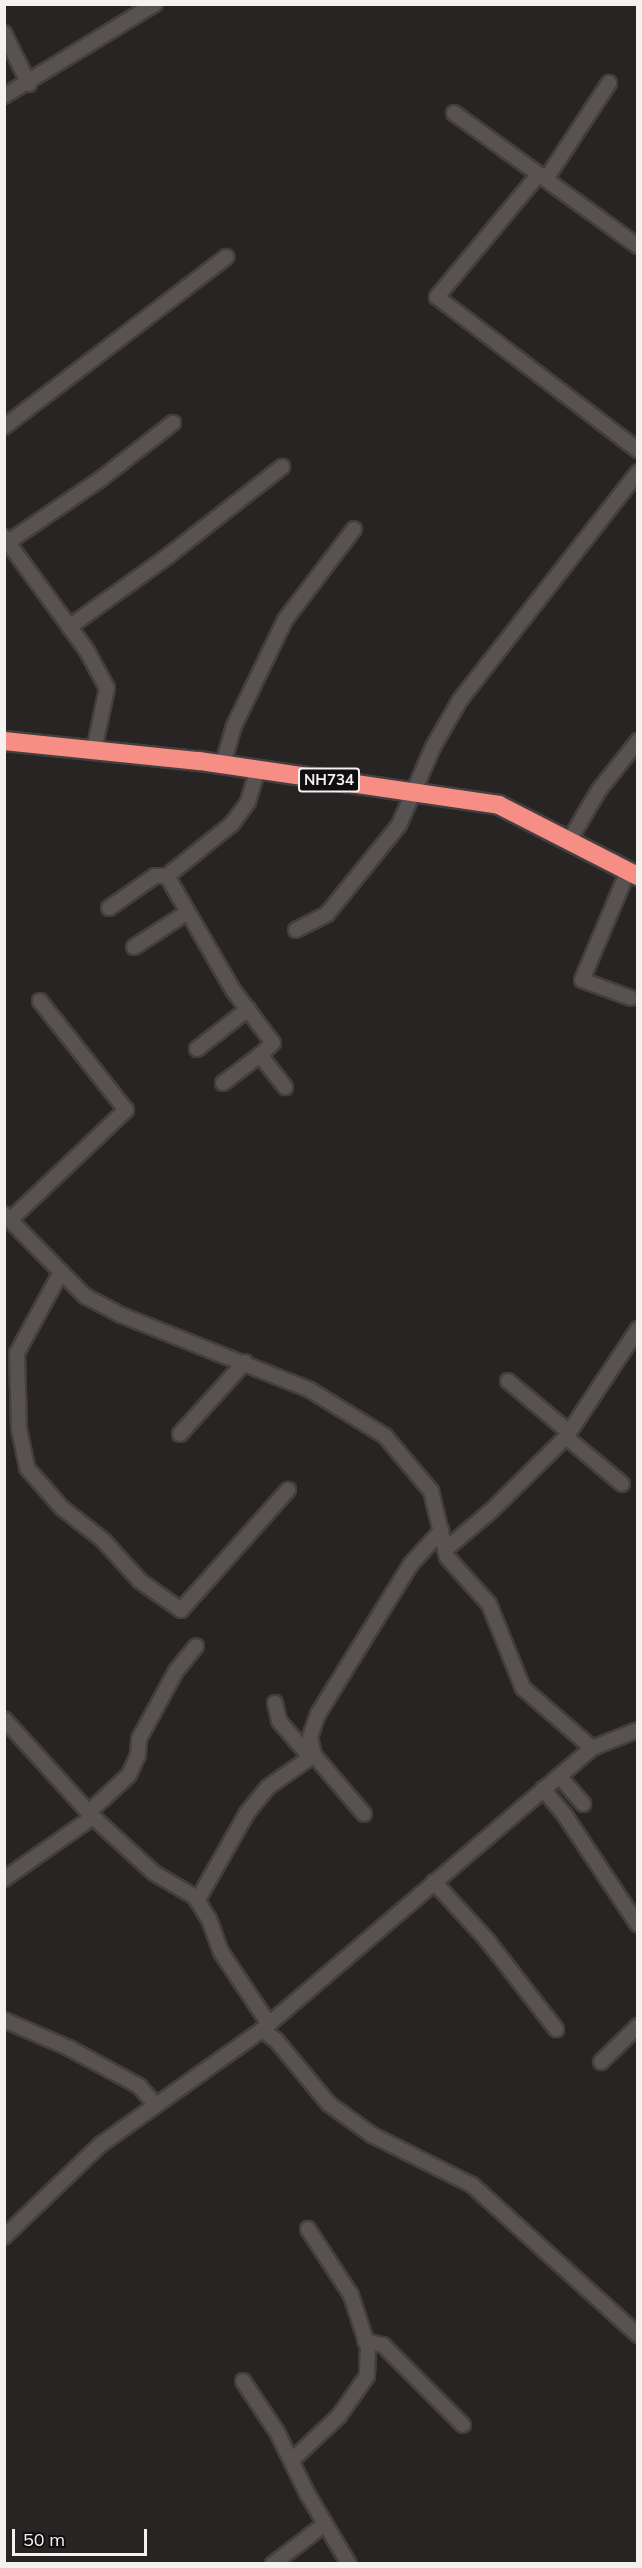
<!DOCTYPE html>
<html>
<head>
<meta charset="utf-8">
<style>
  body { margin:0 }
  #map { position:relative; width:642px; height:2568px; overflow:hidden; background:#282424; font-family:Mulish,sans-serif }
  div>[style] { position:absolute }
  .roads { filter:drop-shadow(2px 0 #433f3f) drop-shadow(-2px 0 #433f3f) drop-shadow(0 2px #433f3f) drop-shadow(0 -2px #433f3f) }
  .street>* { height:14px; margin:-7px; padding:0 7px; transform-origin:7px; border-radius:7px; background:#585352 }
  .highway>* { height:18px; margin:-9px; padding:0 9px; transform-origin:9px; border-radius:9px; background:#f68e85 }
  span { translate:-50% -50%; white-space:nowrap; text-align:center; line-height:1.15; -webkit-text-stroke:5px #100e0e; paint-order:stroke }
  .shield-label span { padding:2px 4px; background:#100e0e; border:2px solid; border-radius:4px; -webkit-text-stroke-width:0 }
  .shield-label { font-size:15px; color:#f4f1f1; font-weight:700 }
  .frame { position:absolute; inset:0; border:6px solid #f4f1f1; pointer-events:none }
  .scale { position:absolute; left:12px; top:2529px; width:135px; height:27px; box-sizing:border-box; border:3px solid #f4f1f1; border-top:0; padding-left:8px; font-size:18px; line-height:21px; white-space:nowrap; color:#f4f1f1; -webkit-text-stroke:4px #100e0e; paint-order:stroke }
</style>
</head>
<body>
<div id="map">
  <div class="roads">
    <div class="street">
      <i style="left:4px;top:33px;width:57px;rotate:63.9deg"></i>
      <i style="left:4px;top:96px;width:177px;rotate:-31.4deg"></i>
      <i style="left:454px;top:113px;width:227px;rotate:35.9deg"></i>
      <i style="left:539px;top:174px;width:160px;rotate:129.7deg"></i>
      <i style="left:437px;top:297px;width:253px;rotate:37.3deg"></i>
      <i style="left:546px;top:179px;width:115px;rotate:-56.7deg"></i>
      <i style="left:4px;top:427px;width:280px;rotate:-37.4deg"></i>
      <i style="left:4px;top:537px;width:141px;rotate:53.9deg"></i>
      <i style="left:87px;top:651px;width:42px;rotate:61.6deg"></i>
      <i style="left:107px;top:688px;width:63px;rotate:101.8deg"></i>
      <i style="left:8px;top:542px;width:114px;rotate:-34.2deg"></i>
      <i style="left:102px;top:478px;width:90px;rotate:-37.8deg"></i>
      <i style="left:69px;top:627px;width:122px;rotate:-35.6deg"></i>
      <i style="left:168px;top:556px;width:145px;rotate:-38deg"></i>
      <i style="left:223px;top:764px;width:40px;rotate:-74deg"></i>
      <i style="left:234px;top:726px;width:118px;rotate:-64.3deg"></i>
      <i style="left:285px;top:620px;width:114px;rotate:-52.8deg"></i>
      <i style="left:258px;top:769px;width:34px;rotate:107deg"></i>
      <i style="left:248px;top:802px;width:26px;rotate:126deg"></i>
      <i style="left:233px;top:823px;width:85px;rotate:141.2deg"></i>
      <i style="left:167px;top:876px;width:132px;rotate:59.9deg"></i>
      <i style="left:233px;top:990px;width:66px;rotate:53deg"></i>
      <i style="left:273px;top:1043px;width:18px;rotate:137deg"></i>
      <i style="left:260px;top:1055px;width:41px;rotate:52deg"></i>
      <i style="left:569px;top:841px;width:59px;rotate:-59.5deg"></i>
      <i style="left:599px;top:790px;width:63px;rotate:-51.5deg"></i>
      <i style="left:628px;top:871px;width:118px;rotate:112.9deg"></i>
      <i style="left:582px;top:980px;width:52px;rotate:20.2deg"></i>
      <i style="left:109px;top:908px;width:56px;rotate:-34.8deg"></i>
      <i style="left:155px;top:876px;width:12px"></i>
      <i style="left:296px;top:930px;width:35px;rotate:-27deg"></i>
      <i style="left:327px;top:914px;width:114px;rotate:-51deg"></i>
      <i style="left:399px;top:825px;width:85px;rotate:-66.4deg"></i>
      <i style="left:433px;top:747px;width:54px;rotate:-60.1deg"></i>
      <i style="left:460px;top:700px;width:289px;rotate:-52deg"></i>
      <i style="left:134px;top:947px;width:64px;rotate:-32.9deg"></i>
      <i style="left:197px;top:1049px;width:65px;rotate:-38.1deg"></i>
      <i style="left:223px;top:1083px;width:46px;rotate:-37.1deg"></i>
      <i style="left:4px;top:1214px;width:115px;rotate:45.4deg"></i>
      <i style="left:85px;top:1296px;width:41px;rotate:27.8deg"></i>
      <i style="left:121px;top:1315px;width:203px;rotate:21.6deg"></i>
      <i style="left:310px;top:1390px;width:88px;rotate:31.5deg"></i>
      <i style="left:385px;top:1436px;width:72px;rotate:50.1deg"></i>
      <i style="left:431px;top:1491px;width:68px;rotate:76.4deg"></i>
      <i style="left:447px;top:1557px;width:63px;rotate:48.2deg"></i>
      <i style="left:489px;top:1604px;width:91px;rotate:68deg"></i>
      <i style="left:523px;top:1688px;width:91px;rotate:41deg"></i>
      <i style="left:10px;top:1220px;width:160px;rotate:-43.5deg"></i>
      <i style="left:126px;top:1110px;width:139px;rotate:-128.3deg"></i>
      <i style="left:61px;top:1272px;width:92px;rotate:118.5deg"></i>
      <i style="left:17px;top:1353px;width:76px;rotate:88.5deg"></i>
      <i style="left:19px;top:1429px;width:40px;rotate:78deg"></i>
      <i style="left:27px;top:1468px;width:53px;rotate:48.8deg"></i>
      <i style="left:62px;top:1508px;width:52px;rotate:38deg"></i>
      <i style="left:103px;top:1540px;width:55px;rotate:47.9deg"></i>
      <i style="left:140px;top:1581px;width:50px;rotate:35.3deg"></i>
      <i style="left:181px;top:1610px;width:161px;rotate:-48.3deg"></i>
      <i style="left:508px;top:1381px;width:80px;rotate:39.9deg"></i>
      <i style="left:180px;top:1434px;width:97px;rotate:-47.9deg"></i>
      <i style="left:566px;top:1437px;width:73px;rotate:40deg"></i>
      <i style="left:445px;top:1550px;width:60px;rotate:-40.3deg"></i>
      <i style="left:491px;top:1511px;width:105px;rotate:-44.6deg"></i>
      <i style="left:566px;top:1437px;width:130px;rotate:-56.3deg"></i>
      <i style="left:275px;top:1703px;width:18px;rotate:77deg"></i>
      <i style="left:279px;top:1721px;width:48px;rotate:49.3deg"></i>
      <i style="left:4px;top:1719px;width:132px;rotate:47.8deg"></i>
      <i style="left:559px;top:1776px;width:37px;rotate:49deg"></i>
      <i style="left:543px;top:1789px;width:33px;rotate:50deg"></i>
      <i style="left:564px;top:1814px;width:133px;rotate:56.3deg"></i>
      <i style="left:89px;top:1812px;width:54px;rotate:-42.8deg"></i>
      <i style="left:129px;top:1775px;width:22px;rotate:-66deg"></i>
      <i style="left:138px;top:1755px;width:16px;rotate:-86deg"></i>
      <i style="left:139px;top:1739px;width:77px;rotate:-61.4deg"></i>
      <i style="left:176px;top:1671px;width:32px;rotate:-51deg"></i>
      <i style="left:364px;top:1814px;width:77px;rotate:-130.3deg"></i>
      <i style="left:314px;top:1755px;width:18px;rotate:-103deg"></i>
      <i style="left:310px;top:1737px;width:24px;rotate:-71deg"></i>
      <i style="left:318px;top:1714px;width:176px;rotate:-58.2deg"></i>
      <i style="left:411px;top:1564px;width:45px;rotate:-47.7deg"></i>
      <i style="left:4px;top:1879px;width:108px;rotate:-34.9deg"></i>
      <i style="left:93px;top:1817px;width:83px;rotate:42.6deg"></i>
      <i style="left:154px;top:1873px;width:48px;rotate:30.3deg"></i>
      <i style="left:195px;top:1897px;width:26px;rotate:58deg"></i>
      <i style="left:209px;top:1919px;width:35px;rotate:70deg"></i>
      <i style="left:221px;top:1952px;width:87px;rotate:56.3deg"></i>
      <i style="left:434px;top:1882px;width:79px;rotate:47.6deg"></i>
      <i style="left:487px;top:1940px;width:113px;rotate:52.2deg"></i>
      <i style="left:197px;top:1901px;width:101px;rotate:-60.4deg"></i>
      <i style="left:247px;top:1813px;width:33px;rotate:-51deg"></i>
      <i style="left:268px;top:1787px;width:56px;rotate:-34.8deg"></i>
      <i style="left:4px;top:2020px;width:71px;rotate:23.3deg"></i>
      <i style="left:69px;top:2048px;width:80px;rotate:28.5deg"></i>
      <i style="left:139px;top:2086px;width:25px;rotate:48deg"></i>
      <i style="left:262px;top:2030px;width:17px;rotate:36deg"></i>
      <i style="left:276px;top:2040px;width:83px;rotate:50.4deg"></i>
      <i style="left:329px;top:2104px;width:53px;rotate:35.8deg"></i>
      <i style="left:372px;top:2135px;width:112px;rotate:26.6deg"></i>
      <i style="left:472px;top:2185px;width:224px;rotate:42.1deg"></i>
      <i style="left:601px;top:2062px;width:52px;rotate:-44.2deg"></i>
      <i style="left:4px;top:2237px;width:133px;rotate:-43.8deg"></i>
      <i style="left:100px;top:2145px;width:199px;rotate:-35.4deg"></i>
      <i style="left:262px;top:2030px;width:434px;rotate:-40.5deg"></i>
      <i style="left:592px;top:1748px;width:49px;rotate:-21.4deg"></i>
      <i style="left:365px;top:2341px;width:18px;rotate:13deg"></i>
      <i style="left:383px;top:2345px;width:113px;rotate:45deg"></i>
      <i style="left:243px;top:2381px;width:61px;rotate:56.3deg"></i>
      <i style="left:277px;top:2432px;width:70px;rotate:63.8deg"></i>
      <i style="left:308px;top:2495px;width:80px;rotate:59.3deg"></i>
      <i style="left:291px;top:2461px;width:66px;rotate:-43.2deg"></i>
      <i style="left:339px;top:2416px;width:49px;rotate:-55deg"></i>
      <i style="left:367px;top:2376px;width:29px;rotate:-88deg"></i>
      <i style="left:368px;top:2347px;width:55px;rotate:-108.1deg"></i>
      <i style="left:351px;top:2295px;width:79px;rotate:-123.1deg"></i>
      <i style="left:273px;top:2564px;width:66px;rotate:-37.6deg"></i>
    </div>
    <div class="highway">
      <i style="left:4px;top:741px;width:196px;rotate:5.9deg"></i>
      <i style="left:199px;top:761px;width:303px;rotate:8.3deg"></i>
      <i style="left:499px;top:805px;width:156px;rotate:27.1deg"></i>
    </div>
  </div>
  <div class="shield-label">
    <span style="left:329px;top:780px">NH734</span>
  </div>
  <div class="frame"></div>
  <div class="scale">50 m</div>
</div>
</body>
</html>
